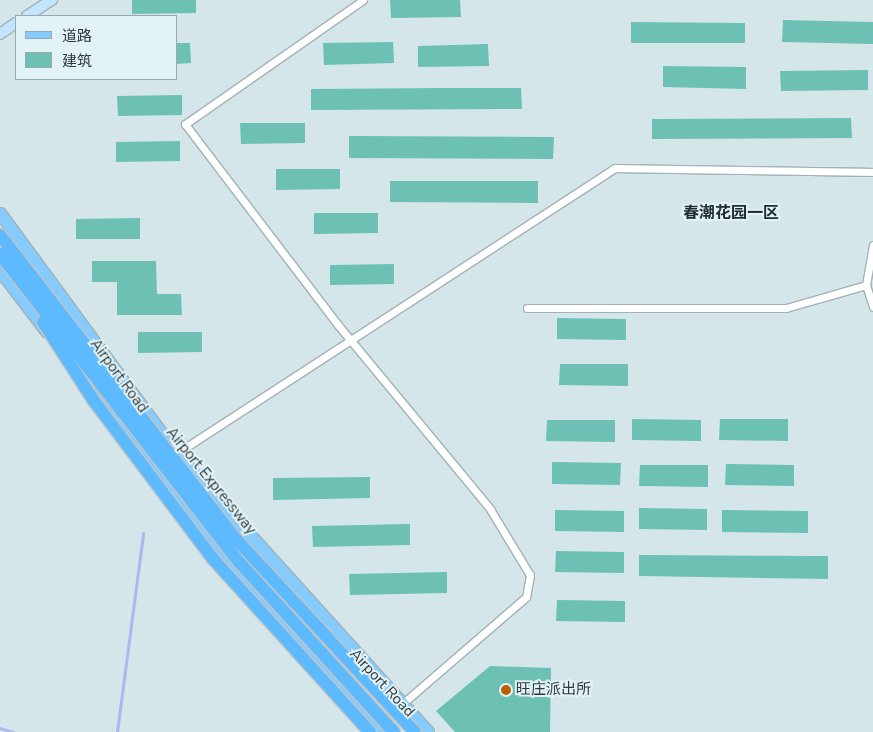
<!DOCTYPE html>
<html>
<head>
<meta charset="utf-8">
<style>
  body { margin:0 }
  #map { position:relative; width:873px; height:732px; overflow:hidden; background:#d5e6ea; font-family:"Nunito Sans","Noto Sans SC",sans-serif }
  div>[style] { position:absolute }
  .stream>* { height:2.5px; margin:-1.25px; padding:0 1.25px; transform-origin:1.25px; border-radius:1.25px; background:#adb6f2 }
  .building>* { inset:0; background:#6cc1b4 }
  .roads { filter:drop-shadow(1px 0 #a2b2b6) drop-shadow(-1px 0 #a2b2b6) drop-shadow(0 1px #a2b2b6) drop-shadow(0 -1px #a2b2b6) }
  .minor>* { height:7px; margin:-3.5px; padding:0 3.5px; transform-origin:3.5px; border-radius:3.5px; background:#fff }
  .secondary>* { height:10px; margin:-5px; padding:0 5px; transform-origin:5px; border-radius:5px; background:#c2e5ff }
  .primary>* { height:11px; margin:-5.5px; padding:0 5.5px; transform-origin:5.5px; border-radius:5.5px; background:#86cbfe }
  .bridges { filter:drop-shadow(1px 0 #c2c4c4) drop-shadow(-1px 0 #c2c4c4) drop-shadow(0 1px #c2c4c4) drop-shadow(0 -1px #c2c4c4) }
  .trunk-bridge>* { height:12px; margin:-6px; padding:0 6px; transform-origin:6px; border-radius:6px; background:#5ebafe }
  .dots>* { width:14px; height:14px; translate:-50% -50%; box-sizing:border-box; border:2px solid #e2f3f8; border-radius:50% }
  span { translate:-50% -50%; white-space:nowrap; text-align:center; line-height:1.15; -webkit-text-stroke:4px #e2f3f8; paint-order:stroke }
  .street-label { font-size:15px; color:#32393a }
  .poi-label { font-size:15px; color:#32393a }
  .left { translate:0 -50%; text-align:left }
  .neighbourhood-label { font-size:16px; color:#202e31; font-weight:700 }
  .legend { position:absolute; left:15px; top:15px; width:162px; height:65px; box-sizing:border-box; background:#e2f3f8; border:1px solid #9ca9ac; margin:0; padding:6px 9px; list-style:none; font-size:15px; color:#32393a }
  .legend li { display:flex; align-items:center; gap:10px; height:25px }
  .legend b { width:25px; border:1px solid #9ca9ac }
</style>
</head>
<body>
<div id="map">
  <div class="stream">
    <i style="left:0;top:728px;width:14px;rotate:17deg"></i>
    <i style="left:117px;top:732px;width:200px;rotate:-82.5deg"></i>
  </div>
  <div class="building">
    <i style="clip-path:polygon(132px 0,196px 0,196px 13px,132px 14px)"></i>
    <i style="clip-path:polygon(390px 0,460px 0,461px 17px,391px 18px)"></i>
    <i style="clip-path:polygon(783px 20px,873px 22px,873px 44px,782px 42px)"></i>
    <i style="clip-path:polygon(631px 22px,745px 23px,745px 43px,631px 43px)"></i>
    <i style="clip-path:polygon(393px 42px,394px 63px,324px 65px,323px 43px)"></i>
    <i style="clip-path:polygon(176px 43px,190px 43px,191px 63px,176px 64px)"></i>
    <i style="clip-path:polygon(488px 44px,489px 66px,418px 67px,418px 46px)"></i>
    <i style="clip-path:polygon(663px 66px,746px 67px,746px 89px,663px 87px)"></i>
    <i style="clip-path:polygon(868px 70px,868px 90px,781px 91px,780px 71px)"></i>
    <i style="clip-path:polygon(442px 88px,521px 88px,522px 109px,311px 110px,311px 89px)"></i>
    <i style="clip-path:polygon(182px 95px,182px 115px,118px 116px,117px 96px)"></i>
    <i style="clip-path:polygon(851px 118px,852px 138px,652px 139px,652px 119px)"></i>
    <i style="clip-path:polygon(240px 123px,305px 123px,305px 143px,241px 144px)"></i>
    <i style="clip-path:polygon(349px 136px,554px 137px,553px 159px,349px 158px)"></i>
    <i style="clip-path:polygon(180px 141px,180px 161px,116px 162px,116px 142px)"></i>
    <i style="clip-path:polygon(276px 169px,340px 169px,340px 189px,276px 190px)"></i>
    <i style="clip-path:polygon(390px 181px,538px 181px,538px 203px,390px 202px)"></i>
    <i style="clip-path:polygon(314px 213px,378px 213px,378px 233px,314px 234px)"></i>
    <i style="clip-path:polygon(140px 218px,140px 239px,76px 239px,76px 219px)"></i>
    <i style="clip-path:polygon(92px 261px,156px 261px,157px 294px,181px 294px,182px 315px,117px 315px,117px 282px,92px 282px)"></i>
    <i style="clip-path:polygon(394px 264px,394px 284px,330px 285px,330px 265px)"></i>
    <i style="clip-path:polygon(557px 318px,626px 319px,626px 340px,557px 339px)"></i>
    <i style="clip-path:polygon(138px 332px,202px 332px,202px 352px,138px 353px)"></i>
    <i style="clip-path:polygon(560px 364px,628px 364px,628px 386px,559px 385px)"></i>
    <i style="clip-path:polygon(632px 419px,701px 420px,701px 441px,632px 440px)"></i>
    <i style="clip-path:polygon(720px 419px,788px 419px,788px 441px,719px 440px)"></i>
    <i style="clip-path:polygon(547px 420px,615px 420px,615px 442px,546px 441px)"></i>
    <i style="clip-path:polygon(552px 462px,621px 463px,620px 485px,552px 484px)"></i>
    <i style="clip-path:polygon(726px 464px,794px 465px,794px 486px,725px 485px)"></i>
    <i style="clip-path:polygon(640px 465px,708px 465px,708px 487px,639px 486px)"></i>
    <i style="clip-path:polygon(370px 477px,370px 498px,273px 500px,273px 478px)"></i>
    <i style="clip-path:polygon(639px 508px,707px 509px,707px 530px,639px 529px)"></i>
    <i style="clip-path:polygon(555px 510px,624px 511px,624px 532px,555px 531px)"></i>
    <i style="clip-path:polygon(722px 510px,808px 511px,808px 533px,722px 532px)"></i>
    <i style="clip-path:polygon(410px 524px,410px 545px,313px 547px,312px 526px)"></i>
    <i style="clip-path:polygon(556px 551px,624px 552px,624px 573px,555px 572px)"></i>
    <i style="clip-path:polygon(639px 555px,828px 556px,828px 579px,639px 576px)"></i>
    <i style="clip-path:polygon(447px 572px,447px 593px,350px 595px,349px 574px)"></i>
    <i style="clip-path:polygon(557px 600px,625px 601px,625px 622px,556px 621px)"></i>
    <i style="clip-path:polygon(490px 666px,551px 668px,550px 732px,455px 732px,436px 711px)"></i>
  </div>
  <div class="roads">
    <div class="minor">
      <i style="left:363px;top:0;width:217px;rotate:145.1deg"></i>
      <i style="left:185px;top:124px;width:253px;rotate:52.7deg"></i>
      <i style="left:338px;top:325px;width:239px;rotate:50.4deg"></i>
      <i style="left:490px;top:509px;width:77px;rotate:58.8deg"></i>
      <i style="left:530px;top:575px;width:22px;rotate:100deg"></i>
      <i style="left:526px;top:597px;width:164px;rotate:139.2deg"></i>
      <i style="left:873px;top:245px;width:41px;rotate:99.9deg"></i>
      <i style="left:866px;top:285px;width:23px;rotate:72deg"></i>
      <i style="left:527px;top:308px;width:259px"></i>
      <i style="left:786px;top:308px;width:83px;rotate:-16deg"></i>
      <i style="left:174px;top:455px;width:526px;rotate:-33.06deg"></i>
      <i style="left:615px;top:168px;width:258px;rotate:0.9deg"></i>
    </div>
    <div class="secondary">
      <i style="left:27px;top:16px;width:30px;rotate:-33deg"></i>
      <i style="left:0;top:34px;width:19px;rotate:-35deg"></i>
    </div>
    <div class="primary">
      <i style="left:0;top:213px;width:279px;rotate:53.7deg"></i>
      <i style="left:0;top:271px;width:76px;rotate:52.5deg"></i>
      <i style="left:93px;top:390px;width:221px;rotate:51.3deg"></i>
      <i style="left:231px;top:562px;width:228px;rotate:48.2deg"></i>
      <i style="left:178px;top:455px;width:373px;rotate:47.9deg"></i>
    </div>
  </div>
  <div class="bridges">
    <div class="trunk-bridge">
      <i style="left:0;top:235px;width:385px;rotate:52.2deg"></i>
      <i style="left:236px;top:539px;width:263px;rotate:47.2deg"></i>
      <i style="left:0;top:254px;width:391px;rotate:52.2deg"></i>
      <i style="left:240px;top:563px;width:229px;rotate:47.7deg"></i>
      <i style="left:43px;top:322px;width:94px;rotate:57.2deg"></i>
      <i style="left:94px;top:401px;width:199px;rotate:53deg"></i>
      <i style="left:214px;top:560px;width:232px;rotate:47.8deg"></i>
    </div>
  </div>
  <div class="dots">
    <i style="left:506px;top:690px;background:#ba6000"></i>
  </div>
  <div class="street-label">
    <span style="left:119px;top:376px;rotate:54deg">Airport Road</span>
    <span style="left:211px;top:481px;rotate:51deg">Airport Expressway</span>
    <span style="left:382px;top:683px;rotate:47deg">Airport Road</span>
  </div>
  <div class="poi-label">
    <span class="left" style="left:516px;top:690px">旺庄派出所</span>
  </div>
  <div class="neighbourhood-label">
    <span style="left:731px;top:213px">春潮花园一区</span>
  </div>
  <ul class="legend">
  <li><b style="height:6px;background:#86cbfe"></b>道路</li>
  <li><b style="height:14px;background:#6cc1b4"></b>建筑</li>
  </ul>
</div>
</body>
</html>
